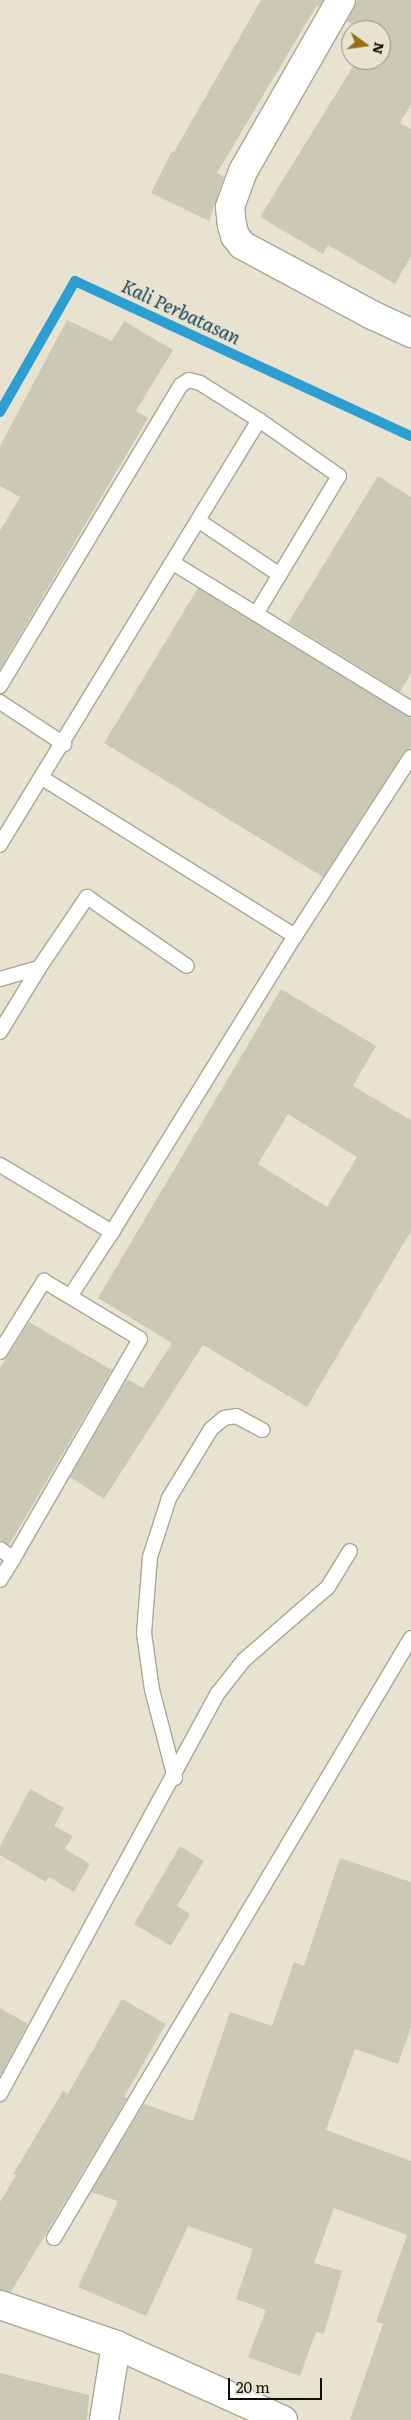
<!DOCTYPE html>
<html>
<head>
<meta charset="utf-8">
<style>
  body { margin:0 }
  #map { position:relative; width:411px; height:2420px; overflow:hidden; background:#e8e3d0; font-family:Literata,serif }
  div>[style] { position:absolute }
  .stream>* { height:10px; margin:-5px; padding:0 5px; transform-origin:5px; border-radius:5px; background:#2c9ed2 }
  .building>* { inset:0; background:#ccc8b6 }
  .roads { filter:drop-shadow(1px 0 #aaa694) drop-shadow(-1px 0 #aaa694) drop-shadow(0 1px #aaa694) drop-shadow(0 -1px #aaa694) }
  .lane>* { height:14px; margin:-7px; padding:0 7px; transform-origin:7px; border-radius:7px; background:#fff }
  .street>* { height:28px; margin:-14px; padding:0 14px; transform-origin:14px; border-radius:14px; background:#fff }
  span { translate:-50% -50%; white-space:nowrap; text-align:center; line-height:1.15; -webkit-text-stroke:5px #e8e3d0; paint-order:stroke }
  .water-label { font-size:18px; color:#103e54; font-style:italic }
  .north { position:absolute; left:341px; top:20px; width:50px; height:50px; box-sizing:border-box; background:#e8e3d0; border:1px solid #918d80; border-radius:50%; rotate:104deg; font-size:14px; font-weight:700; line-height:20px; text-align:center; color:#0e0d07 }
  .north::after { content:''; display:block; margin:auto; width:18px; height:22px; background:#966f19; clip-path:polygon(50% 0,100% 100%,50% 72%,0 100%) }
  .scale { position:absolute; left:228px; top:2378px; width:94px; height:22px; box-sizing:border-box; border:2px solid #0e0d07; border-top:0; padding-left:6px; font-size:15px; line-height:18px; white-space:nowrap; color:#0e0d07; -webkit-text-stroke:4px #e8e3d0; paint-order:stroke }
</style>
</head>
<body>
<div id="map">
  <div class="stream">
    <i style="left:0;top:412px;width:151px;rotate:-60.2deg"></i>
    <i style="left:75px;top:281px;width:370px;rotate:24.8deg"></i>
  </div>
  <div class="building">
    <i style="clip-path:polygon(261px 0,323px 0,319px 7px,317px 5px,217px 173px,224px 177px,209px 221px,151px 193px,172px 151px,174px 152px)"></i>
    <i style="clip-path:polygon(357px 0,411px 0,411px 104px,400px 123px,411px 129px,411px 256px,395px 284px,328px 245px,323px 254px,260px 217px,357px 60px,381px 60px,381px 30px,363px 30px,347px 21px)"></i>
    <i style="clip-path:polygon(67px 320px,112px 341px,124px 321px,173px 350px,136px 411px,148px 418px,0 669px,0 531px,20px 497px,0 486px,0 446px)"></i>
    <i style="clip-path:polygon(378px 476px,411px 497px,411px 673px,400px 692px,288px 623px)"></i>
    <i style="clip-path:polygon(198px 588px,411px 718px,411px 747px,404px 752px,323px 877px,104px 743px)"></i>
    <i style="clip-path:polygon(evenodd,281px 989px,376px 1046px,353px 1086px,411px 1120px,411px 1231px,307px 1407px,203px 1345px,104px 1499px,70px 1477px,127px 1379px,143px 1388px,172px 1343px,98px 1298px,281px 989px,288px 1114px,357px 1157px,327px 1207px,258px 1164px,288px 1114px)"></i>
    <i style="clip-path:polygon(29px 1322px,112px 1370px,9px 1545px,0 1540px,0 1368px)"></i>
    <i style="clip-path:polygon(30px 1789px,64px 1808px,54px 1826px,73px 1836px,65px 1849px,90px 1864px,74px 1892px,49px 1877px,46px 1882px,0 1855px,0 1846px)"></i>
    <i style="clip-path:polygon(180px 1846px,204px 1861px,177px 1906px,190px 1914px,171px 1946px,134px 1924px)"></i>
    <i style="clip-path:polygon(340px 1858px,411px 1882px,411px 2027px,398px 2064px,355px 2049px,326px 2130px,411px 2161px,411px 2420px,350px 2420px,383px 2324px,376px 2322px,407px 2235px,334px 2208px,314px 2263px,342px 2271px,324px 2334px,316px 2332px,300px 2376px,248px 2357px,266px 2310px,236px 2299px,253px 2249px,188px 2226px,146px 2316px,78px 2287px,118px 2201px,91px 2192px,144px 2104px,193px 2121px,230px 2012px,272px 2026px,294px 1962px,304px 1966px)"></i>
    <i style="clip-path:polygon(122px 1999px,166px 2024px,124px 2097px,127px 2098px,11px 2292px,0 2290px,0 2202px,16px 2175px,13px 2174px,63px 2091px,68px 2094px)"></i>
    <i style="clip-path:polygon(0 2008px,28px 2024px,0 2076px)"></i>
    <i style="clip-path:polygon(0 2373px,89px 2395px,87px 2420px,0 2420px)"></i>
  </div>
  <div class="roads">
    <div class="lane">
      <i style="left:199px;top:521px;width:97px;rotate:33.7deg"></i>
      <i style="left:173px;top:563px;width:279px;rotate:31.5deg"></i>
      <i style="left:256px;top:614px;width:161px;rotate:-59deg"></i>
      <i style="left:339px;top:476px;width:98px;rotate:-145deg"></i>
      <i style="left:0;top:686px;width:351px;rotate:-59deg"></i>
      <i style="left:181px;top:385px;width:9px;rotate:-32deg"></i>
      <i style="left:189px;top:380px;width:11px;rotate:15deg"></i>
      <i style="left:200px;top:383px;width:70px;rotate:32.1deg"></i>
      <i style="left:259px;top:420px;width:498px;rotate:121.4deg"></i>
      <i style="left:0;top:702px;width:77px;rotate:33.3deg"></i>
      <i style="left:295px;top:936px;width:213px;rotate:-57.1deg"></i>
      <i style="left:0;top:979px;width:41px;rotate:-15.8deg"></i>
      <i style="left:39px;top:968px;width:86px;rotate:-55.9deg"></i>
      <i style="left:87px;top:897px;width:121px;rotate:34.6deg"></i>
      <i style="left:0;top:1032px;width:75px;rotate:-58.6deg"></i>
      <i style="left:0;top:1165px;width:131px;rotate:30.9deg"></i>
      <i style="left:112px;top:1232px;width:348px;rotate:-58.3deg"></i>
      <i style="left:295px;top:936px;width:298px;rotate:-148deg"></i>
      <i style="left:71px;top:1295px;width:75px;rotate:-56.9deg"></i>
      <i style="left:0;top:1352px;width:84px;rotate:-58.2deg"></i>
      <i style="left:44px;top:1281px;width:112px;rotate:31.1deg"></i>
      <i style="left:140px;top:1339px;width:254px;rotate:120deg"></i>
      <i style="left:13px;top:1559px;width:16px;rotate:-142deg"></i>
      <i style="left:0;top:1580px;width:25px;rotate:-58deg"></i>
      <i style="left:175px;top:1778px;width:91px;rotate:-104.6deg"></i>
      <i style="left:152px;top:1690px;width:58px;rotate:-98deg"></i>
      <i style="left:144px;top:1633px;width:76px;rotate:-85.5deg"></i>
      <i style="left:150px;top:1557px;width:62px;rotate:-72.1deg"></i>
      <i style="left:169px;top:1498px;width:81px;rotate:-58.7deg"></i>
      <i style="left:211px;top:1429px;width:17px;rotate:-40deg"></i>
      <i style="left:224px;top:1418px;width:12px;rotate:-9deg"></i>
      <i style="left:236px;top:1416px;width:30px;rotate:28deg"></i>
      <i style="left:0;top:2094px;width:456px;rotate:-61.5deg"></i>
      <i style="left:218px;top:1693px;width:42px;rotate:-51.8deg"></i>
      <i style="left:244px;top:1660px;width:111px;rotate:-41deg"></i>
      <i style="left:328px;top:1587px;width:42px;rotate:-58.6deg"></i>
      <i style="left:54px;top:2238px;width:698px;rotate:-59.25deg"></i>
    </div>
    <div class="street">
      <i style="left:341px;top:0;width:197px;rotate:119.8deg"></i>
      <i style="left:243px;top:171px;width:38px;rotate:110deg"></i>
      <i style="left:230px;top:207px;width:18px;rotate:84deg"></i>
      <i style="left:232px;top:225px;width:11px;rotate:75deg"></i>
      <i style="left:235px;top:236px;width:11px;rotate:52deg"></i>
      <i style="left:242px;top:245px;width:148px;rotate:28.3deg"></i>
      <i style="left:372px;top:315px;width:43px;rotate:24.8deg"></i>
      <i style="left:0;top:2305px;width:123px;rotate:19deg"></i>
      <i style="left:116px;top:2345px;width:183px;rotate:24.2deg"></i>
      <i style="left:104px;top:2420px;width:76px;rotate:-80.9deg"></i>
    </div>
  </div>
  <div class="water-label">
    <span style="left:181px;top:312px;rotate:25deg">Kali Perbatasan</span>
  </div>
  <div class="north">N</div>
  <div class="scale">20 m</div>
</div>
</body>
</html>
